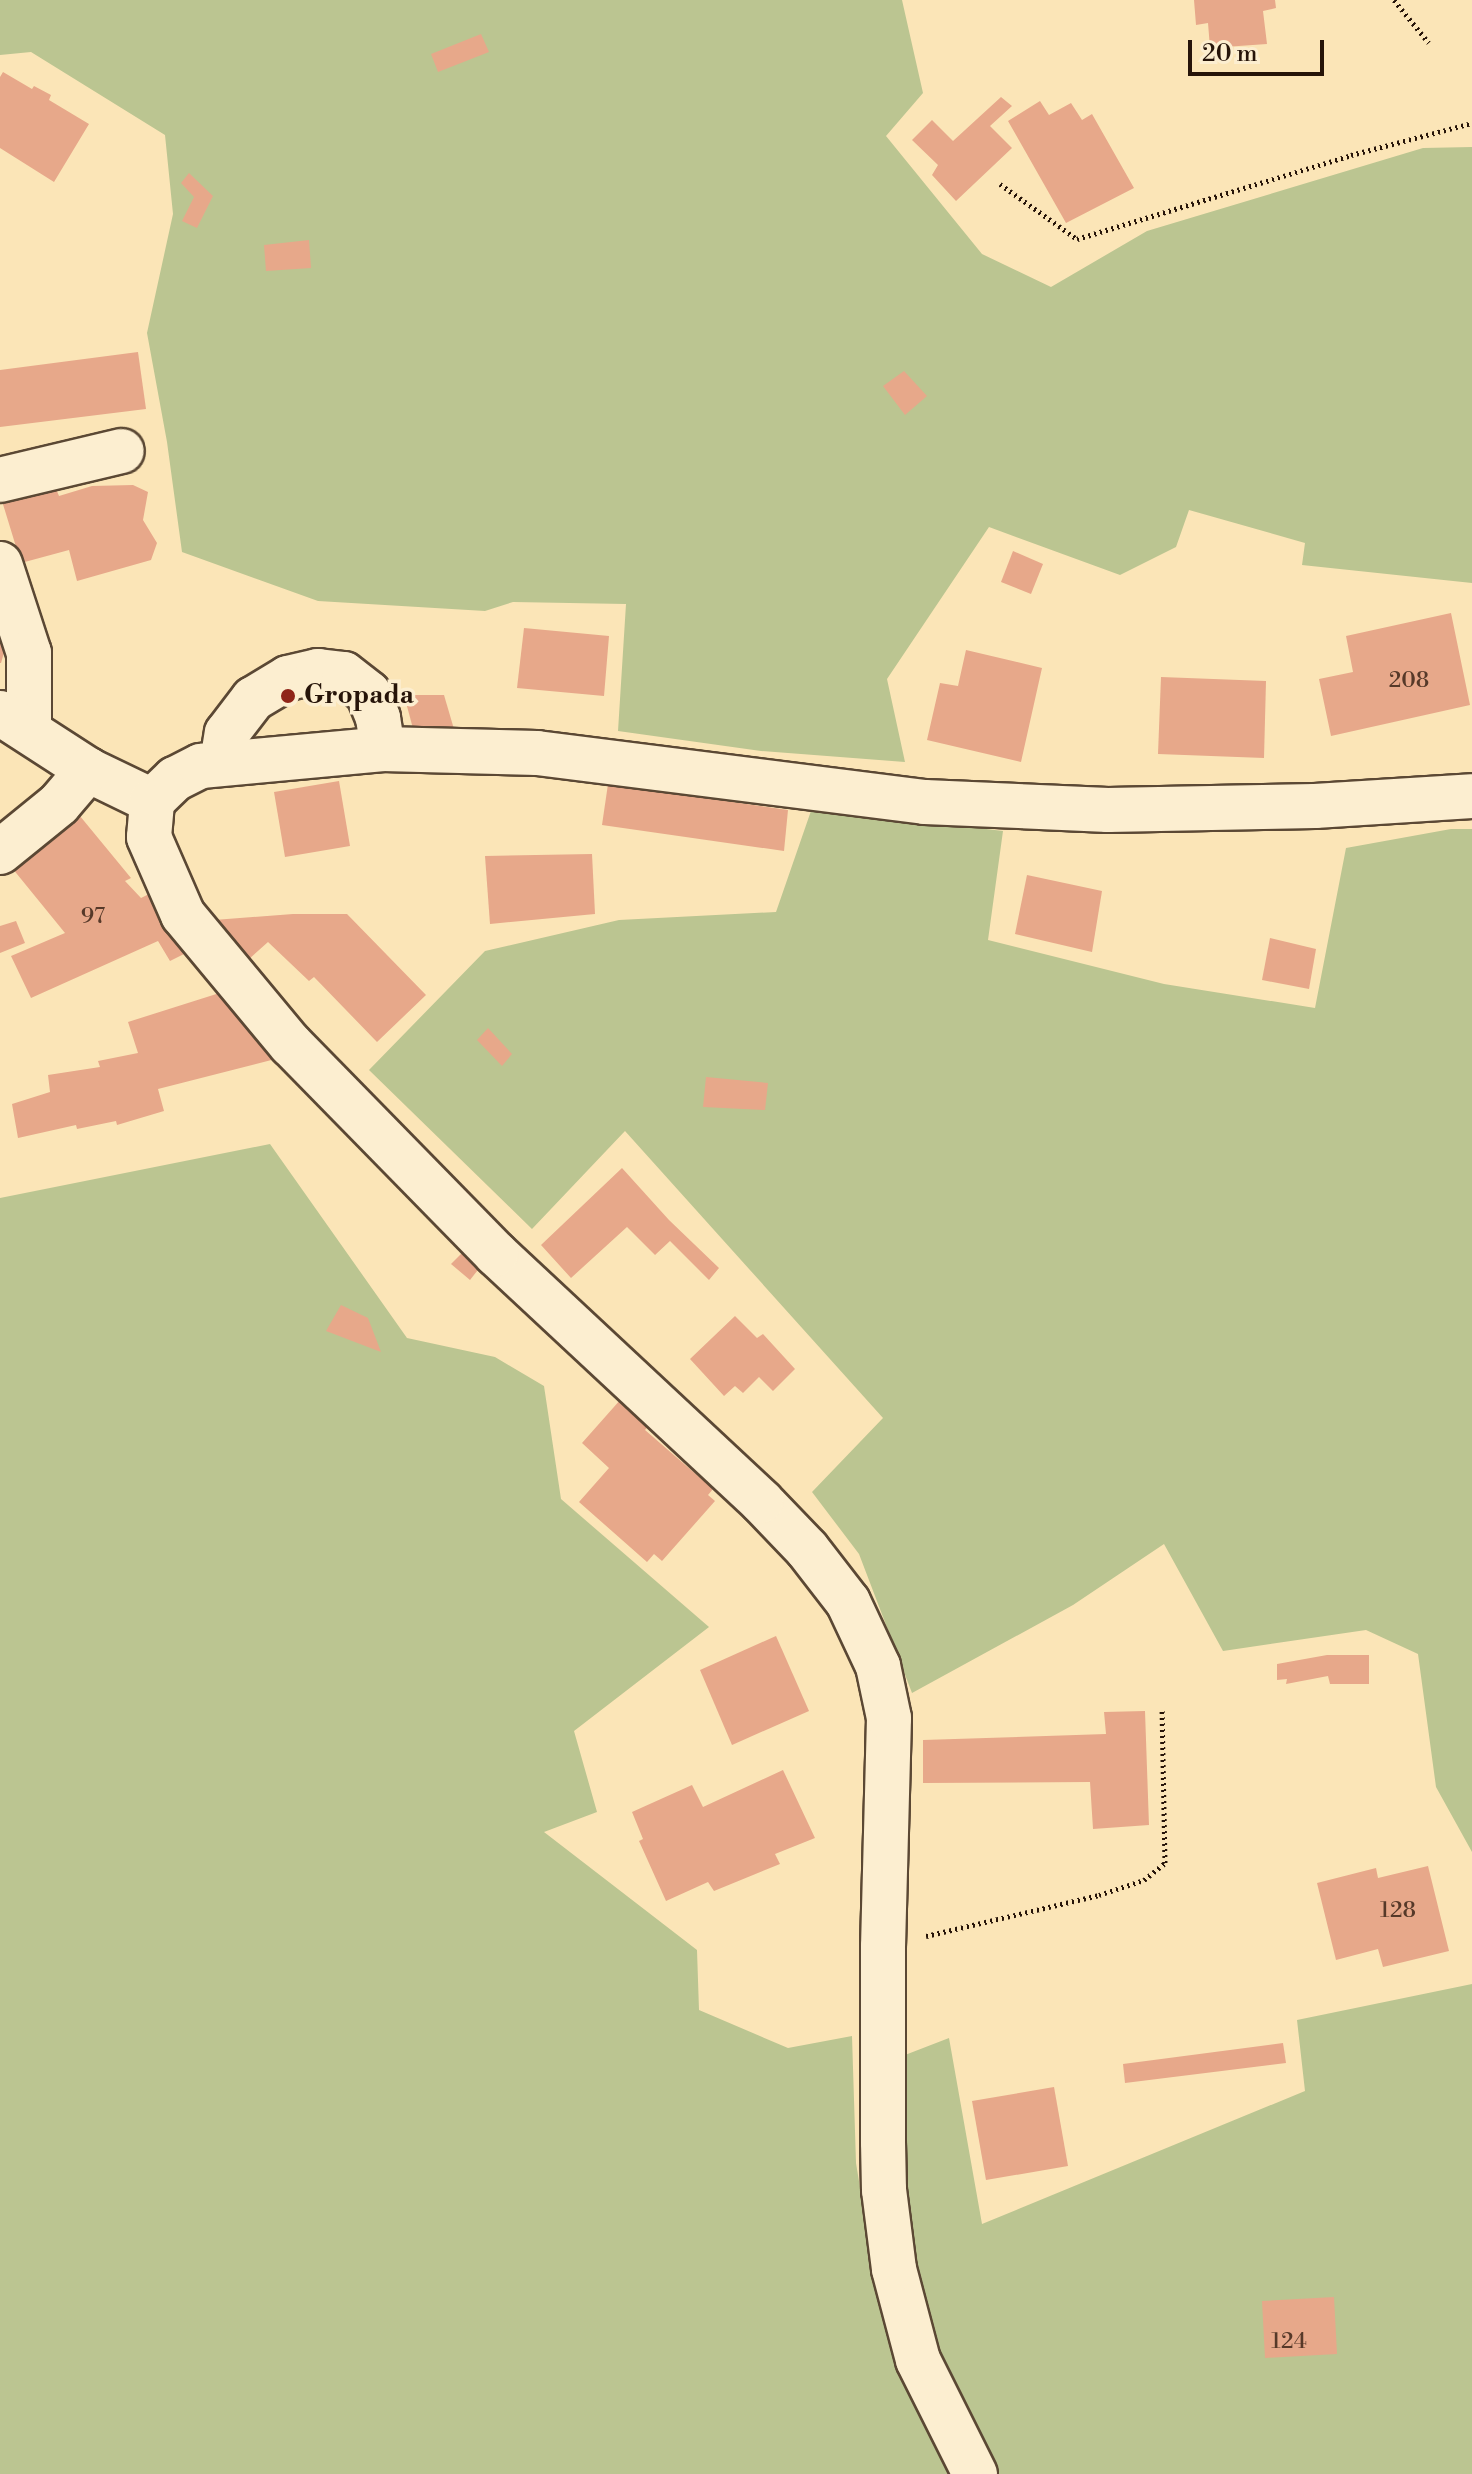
<!DOCTYPE html>
<html>
<head>
<meta charset="utf-8">
<style>
  body { margin:0 }
  #map { position:relative; width:1472px; height:2474px; overflow:hidden; background:#fbe5b7; font-family:"Libre Bodoni",serif }
  div>[style] { position:absolute }
  .green>* { inset:0; background:#bbc591 }
  .building>* { inset:0; background:#e7a88a }
  .path>* { height:5px; margin-top:-2.5px; transform-origin:0; background:repeating-linear-gradient(90deg,#261409 0 2px,transparent 0 6px) }
  .roads { filter:drop-shadow(2px 0 #5b4834) drop-shadow(-2px 0 #5b4834) drop-shadow(0 2px #5b4834) drop-shadow(0 -2px #5b4834) }
  .minor>* { height:44px; margin:-22px; padding:0 22px; transform-origin:22px; border-radius:22px; background:#fceed0 }
  .dots>* { width:22px; height:22px; translate:-50% -50%; box-sizing:border-box; border:4px solid #fceed0; border-radius:50% }
  span { translate:-50% -50%; white-space:nowrap; text-align:center; line-height:1.15; -webkit-text-stroke:7px #fceed0; paint-order:stroke }
  .number-label { font-size:22px; color:#563929 }
  .number-label span { -webkit-text-stroke-width:0 }
  .poi-label { font-size:26px; color:#261409; font-weight:700 }
  .left { translate:0 -50%; text-align:left }
  .scale { position:absolute; left:1188px; top:40px; width:136px; height:36px; box-sizing:border-box; border:4px solid #261409; border-top:0; padding-left:10px; font-size:24px; line-height:28px; white-space:nowrap; color:#261409; -webkit-text-stroke:6px #fceed0; paint-order:stroke }
</style>
</head>
<body>
<div id="map">
  <div class="green">
    <i style="clip-path:polygon(0 0,902px 0,923px 93px,886px 136px,982px 254px,1051px 287px,1147px 231px,1423px 148px,1472px 147px,1472px 583px,1302px 565px,1305px 543px,1189px 510px,1176px 547px,1120px 575px,989px 527px,887px 679px,905px 762px,761px 751px,618px 731px,626px 604px,513px 602px,485px 611px,318px 601px,182px 552px,167px 442px,147px 333px,173px 214px,165px 135px,31px 52px,0 55px)"></i>
    <i style="clip-path:polygon(812px 808px,1003px 831px,988px 940px,1164px 984px,1315px 1008px,1346px 848px,1451px 829px,1472px 829px,1472px 1852px,1436px 1787px,1418px 1654px,1366px 1630px,1223px 1651px,1164px 1544px,1073px 1605px,912px 1693px,859px 1554px,812px 1492px,883px 1418px,625px 1131px,532px 1229px,369px 1070px,485px 951px,619px 920px,776px 912px)"></i>
    <i style="clip-path:polygon(270px 1144px,407px 1338px,495px 1357px,544px 1386px,561px 1499px,709px 1627px,574px 1731px,597px 1812px,544px 1832px,697px 1950px,699px 2010px,788px 2048px,852px 2036px,856px 2163px,875px 2279px,915px 2405px,949px 2474px,0 2474px,0 1198px)"></i>
    <i style="clip-path:polygon(1472px 1984px,1472px 2474px,989px 2474px,937px 2352px,903px 2209px,905px 2055px,949px 2038px,982px 2224px,1305px 2091px,1297px 2020px)"></i>
  </div>
  <div class="building">
    <i style="clip-path:polygon(1194px 0,1275px 0,1276px 8px,1263px 11px,1267px 44px,1210px 48px,1208px 23px,1196px 25px)"></i>
    <i style="clip-path:polygon(481px 34px,489px 52px,438px 72px,431px 54px)"></i>
    <i style="clip-path:polygon(3px 72px,32px 89px,34px 86px,51px 95px,49px 100px,89px 124px,54px 182px,0 148px,0 77px)"></i>
    <i style="clip-path:polygon(1001px 97px,1012px 106px,990px 126px,1012px 148px,956px 201px,932px 175px,938px 165px,912px 140px,932px 120px,953px 141px)"></i>
    <i style="clip-path:polygon(1040px 101px,1049px 115px,1071px 103px,1082px 120px,1092px 114px,1134px 188px,1066px 223px,1008px 121px)"></i>
    <i style="clip-path:polygon(189px 173px,213px 196px,197px 228px,182px 221px,194px 197px,181px 183px)"></i>
    <i style="clip-path:polygon(309px 240px,311px 268px,266px 271px,264px 245px)"></i>
    <i style="clip-path:polygon(138px 352px,146px 409px,0 427px,0 370px)"></i>
    <i style="clip-path:polygon(904px 371px,927px 396px,905px 415px,883px 386px)"></i>
    <i style="clip-path:polygon(54px 484px,59px 496px,92px 486px,133px 485px,148px 492px,143px 520px,157px 543px,151px 560px,77px 581px,69px 550px,21px 563px,2px 501px)"></i>
    <i style="clip-path:polygon(1013px 551px,1043px 564px,1031px 594px,1001px 582px)"></i>
    <i style="clip-path:polygon(1451px 613px,1470px 705px,1331px 736px,1319px 679px,1353px 672px,1346px 636px)"></i>
    <i style="clip-path:polygon(0 625px,9px 635px,1px 663px,0 663px)"></i>
    <i style="clip-path:polygon(524px 628px,609px 636px,604px 696px,517px 688px)"></i>
    <i style="clip-path:polygon(966px 650px,1042px 668px,1021px 762px,927px 740px,940px 683px,958px 686px)"></i>
    <i style="clip-path:polygon(1161px 677px,1266px 681px,1264px 758px,1158px 754px)"></i>
    <i style="clip-path:polygon(404px 695px,444px 695px,456px 736px,415px 736px)"></i>
    <i style="clip-path:polygon(339px 781px,350px 846px,285px 857px,274px 792px)"></i>
    <i style="clip-path:polygon(608px 784px,788px 810px,784px 851px,602px 825px)"></i>
    <i style="clip-path:polygon(75px 810px,131px 878px,125px 881px,141px 898px,151px 893px,192px 950px,170px 961px,158px 941px,31px 998px,11px 956px,65px 933px,8px 863px)"></i>
    <i style="clip-path:polygon(592px 854px,595px 914px,490px 924px,485px 856px)"></i>
    <i style="clip-path:polygon(1027px 875px,1102px 891px,1092px 952px,1015px 934px)"></i>
    <i style="clip-path:polygon(293px 914px,347px 914px,426px 995px,377px 1042px,314px 977px,309px 981px,268px 942px,248px 960px,214px 920px)"></i>
    <i style="clip-path:polygon(16px 921px,25px 943px,0 953px,0 926px)"></i>
    <i style="clip-path:polygon(1270px 938px,1316px 949px,1309px 989px,1262px 980px)"></i>
    <i style="clip-path:polygon(229px 990px,287px 1056px,158px 1089px,164px 1111px,117px 1125px,116px 1121px,77px 1129px,76px 1125px,18px 1138px,12px 1104px,50px 1092px,48px 1075px,100px 1067px,98px 1061px,138px 1053px,128px 1022px)"></i>
    <i style="clip-path:polygon(488px 1028px,512px 1054px,502px 1066px,477px 1040px)"></i>
    <i style="clip-path:polygon(706px 1077px,768px 1083px,765px 1110px,703px 1107px)"></i>
    <i style="clip-path:polygon(622px 1168px,669px 1220px,719px 1268px,709px 1280px,670px 1241px,655px 1255px,627px 1227px,571px 1278px,541px 1245px)"></i>
    <i style="clip-path:polygon(464px 1251px,481px 1266px,470px 1280px,451px 1264px)"></i>
    <i style="clip-path:polygon(341px 1305px,368px 1318px,381px 1352px,326px 1331px)"></i>
    <i style="clip-path:polygon(735px 1316px,757px 1338px,763px 1334px,795px 1369px,773px 1391px,759px 1377px,743px 1393px,735px 1386px,724px 1396px,690px 1359px)"></i>
    <i style="clip-path:polygon(621px 1399px,650px 1424px,645px 1430px,713px 1489px,708px 1495px,715px 1501px,662px 1561px,654px 1554px,647px 1562px,579px 1502px,609px 1468px,582px 1443px)"></i>
    <i style="clip-path:polygon(776px 1636px,809px 1711px,732px 1745px,700px 1670px)"></i>
    <i style="clip-path:polygon(1327px 1655px,1369px 1655px,1369px 1684px,1330px 1684px,1328px 1676px,1286px 1684px,1287px 1679px,1277px 1680px,1277px 1664px)"></i>
    <i style="clip-path:polygon(1145px 1711px,1149px 1825px,1093px 1829px,1090px 1782px,923px 1783px,923px 1740px,1106px 1734px,1104px 1712px)"></i>
    <i style="clip-path:polygon(783px 1770px,815px 1838px,775px 1854px,780px 1864px,714px 1891px,708px 1882px,666px 1901px,639px 1841px,643px 1839px,632px 1812px,692px 1785px,703px 1807px)"></i>
    <i style="clip-path:polygon(1428px 1866px,1449px 1951px,1383px 1967px,1378px 1949px,1336px 1960px,1317px 1883px,1376px 1868px,1378px 1878px)"></i>
    <i style="clip-path:polygon(1283px 2043px,1286px 2063px,1125px 2083px,1123px 2064px)"></i>
    <i style="clip-path:polygon(1054px 2087px,1068px 2166px,986px 2180px,972px 2101px)"></i>
    <i style="clip-path:polygon(1334px 2297px,1337px 2354px,1265px 2358px,1262px 2301px)"></i>
  </div>
  <div class="path">
    <i style="left:1394px;top:0;width:55px;rotate:50.9deg"></i>
    <i style="left:1000px;top:184px;width:95px;rotate:35.5deg"></i>
    <i style="left:1077px;top:239px;width:287px;rotate:-17deg"></i>
    <i style="left:1351px;top:155px;width:125px;rotate:-14.8deg"></i>
    <i style="left:926px;top:1936px;width:178px;rotate:-13.3deg"></i>
    <i style="left:1099px;top:1895px;width:47px;rotate:-18.4deg"></i>
    <i style="left:1144px;top:1880px;width:27px;rotate:-39deg"></i>
    <i style="left:1165px;top:1863px;width:153px;rotate:-91.1deg"></i>
  </div>
  <div class="roads">
    <div class="minor">
      <i style="left:0;top:480px;width:125px;rotate:-13.4deg"></i>
      <i style="left:0;top:564px;width:94px;rotate:72deg"></i>
      <i style="left:29px;top:653px;width:76px;rotate:90deg"></i>
      <i style="left:0;top:713px;width:105px;rotate:32.9deg"></i>
      <i style="left:88px;top:770px;width:71px;rotate:25.8deg"></i>
      <i style="left:222px;top:763px;width:30px;rotate:-81deg"></i>
      <i style="left:227px;top:733px;width:43px;rotate:-52.6deg"></i>
      <i style="left:253px;top:699px;width:41px;rotate:-31deg"></i>
      <i style="left:288px;top:678px;width:31px;rotate:-13deg"></i>
      <i style="left:318px;top:671px;width:26px;rotate:7deg"></i>
      <i style="left:344px;top:674px;width:31px;rotate:38deg"></i>
      <i style="left:368px;top:693px;width:27px;rotate:68deg"></i>
      <i style="left:378px;top:718px;width:31px;rotate:81deg"></i>
      <i style="left:0;top:852px;width:76px;rotate:-39.1deg"></i>
      <i style="left:59px;top:804px;width:45px;rotate:-49.5deg"></i>
      <i style="left:975px;top:2474px;width:127px;rotate:-116.6deg"></i>
      <i style="left:918px;top:2360px;width:94px;rotate:-104.8deg"></i>
      <i style="left:894px;top:2269px;width:80px;rotate:-97.2deg"></i>
      <i style="left:884px;top:2190px;width:48px;rotate:-91.2deg"></i>
      <i style="left:883px;top:2142px;width:195px;rotate:-90deg"></i>
      <i style="left:883px;top:1947px;width:229px;rotate:-88.5deg"></i>
      <i style="left:889px;top:1718px;width:53px;rotate:-101.9deg"></i>
      <i style="left:878px;top:1666px;width:71px;rotate:-115.1deg"></i>
      <i style="left:848px;top:1602px;width:67px;rotate:-127.7deg"></i>
      <i style="left:807px;top:1549px;width:66px;rotate:-133.8deg"></i>
      <i style="left:761px;top:1501px;width:362px;rotate:-137deg"></i>
      <i style="left:496px;top:1254px;width:293px;rotate:-134.4deg"></i>
      <i style="left:291px;top:1045px;width:169px;rotate:-129.7deg"></i>
      <i style="left:183px;top:915px;width:85px;rotate:-113.6deg"></i>
      <i style="left:149px;top:837px;width:36px;rotate:-85deg"></i>
      <i style="left:152px;top:801px;width:32px;rotate:-44deg"></i>
      <i style="left:175px;top:779px;width:29px;rotate:-27deg"></i>
      <i style="left:201px;top:766px;width:183px;rotate:-5.3deg"></i>
      <i style="left:383px;top:749px;width:154px;rotate:1.5deg"></i>
      <i style="left:537px;top:753px;width:391px;rotate:7.2deg"></i>
      <i style="left:925px;top:802px;width:183px;rotate:2.5deg"></i>
      <i style="left:1108px;top:810px;width:207px;rotate:-1.1deg"></i>
      <i style="left:1315px;top:806px;width:157px;rotate:-3.6deg"></i>
    </div>
  </div>
  <div class="dots">
    <i style="left:288px;top:696px;background:#8f2418"></i>
  </div>
  <div class="number-label">
    <span style="left:1409px;top:681px">208</span>
    <span style="left:93px;top:917px">97</span>
    <span style="left:1398px;top:1911px">128</span>
    <span style="left:1289px;top:2342px">124</span>
  </div>
  <div class="poi-label">
    <span class="left" style="left:304px;top:696px">Gropada</span>
  </div>
  <div class="scale">20 m</div>
</div>
</body>
</html>
